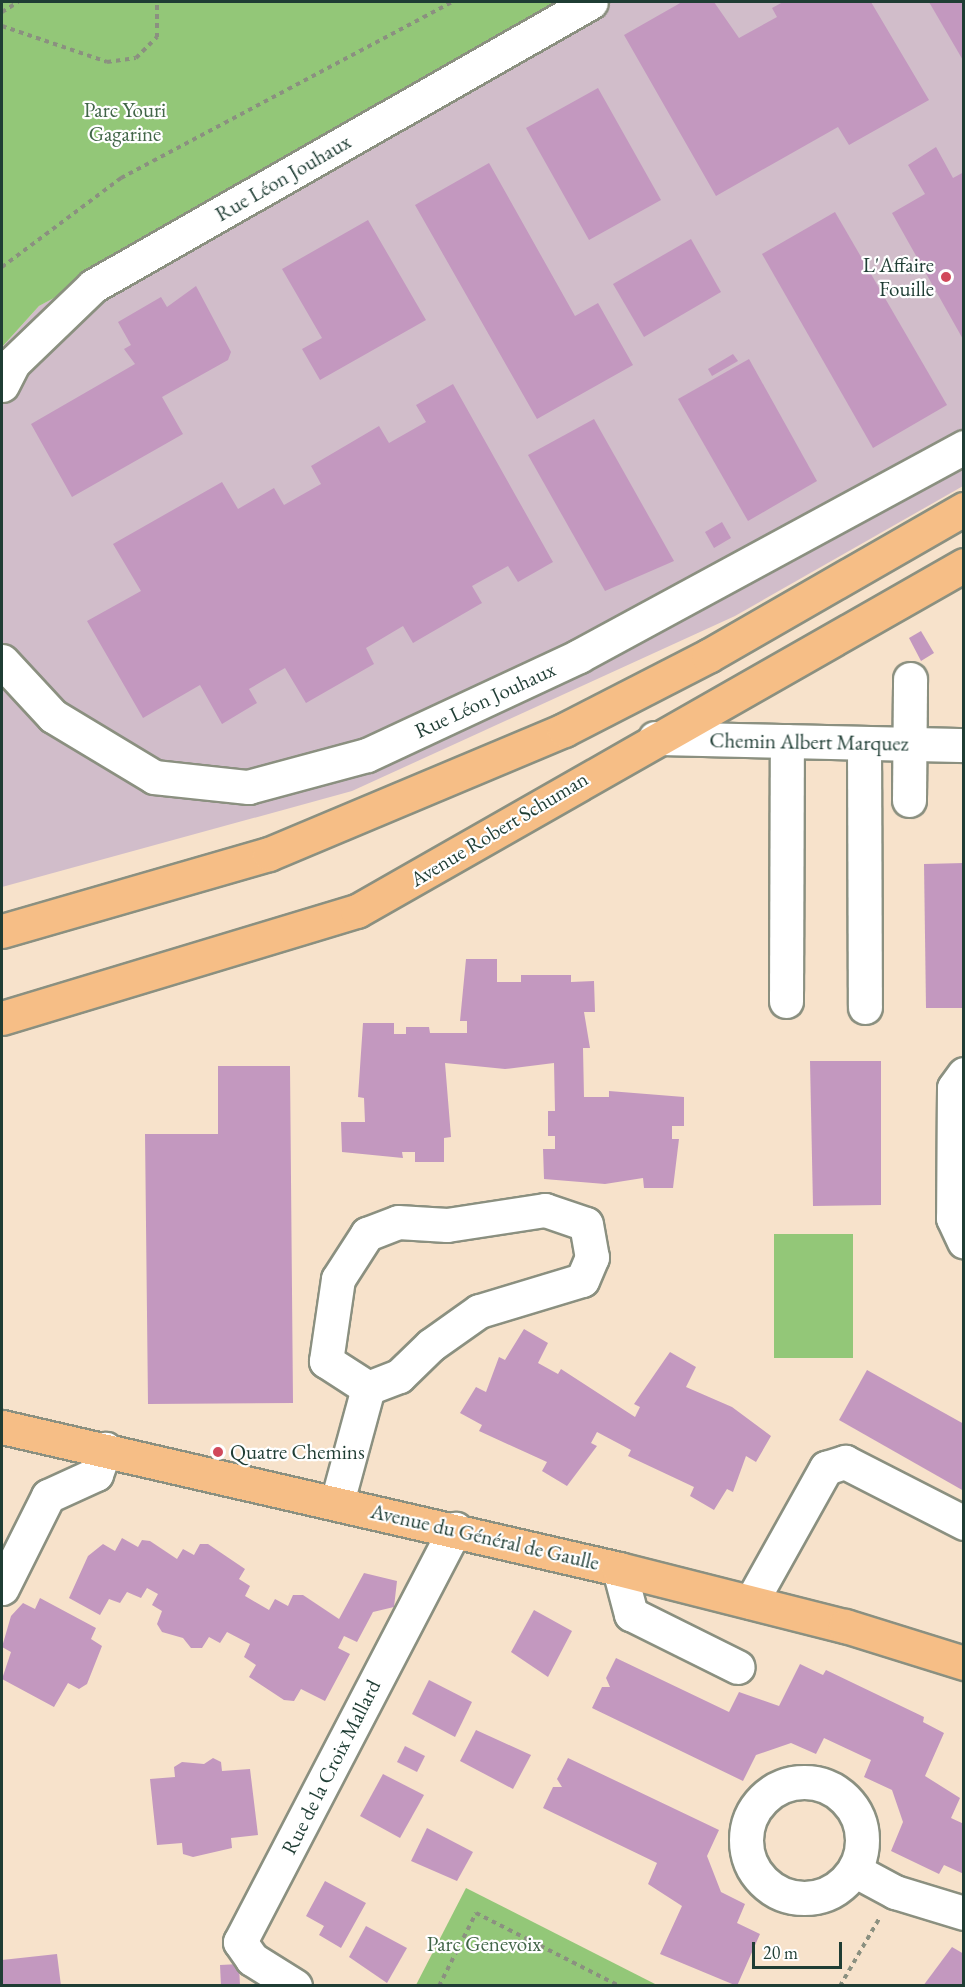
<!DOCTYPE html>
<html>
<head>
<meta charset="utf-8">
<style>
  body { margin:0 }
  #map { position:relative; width:965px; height:1987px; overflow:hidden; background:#f7e2cb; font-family:"EB Garamond",serif }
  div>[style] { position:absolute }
  .industrial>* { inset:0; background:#d1bdca }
  .green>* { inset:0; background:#93c778 }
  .building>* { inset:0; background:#c398bf }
  .path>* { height:4px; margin-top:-2px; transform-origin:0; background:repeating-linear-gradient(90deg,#8b9080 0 4.5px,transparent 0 9px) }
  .roads { filter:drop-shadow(2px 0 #8b9080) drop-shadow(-2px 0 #8b9080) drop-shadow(0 2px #8b9080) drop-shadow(0 -2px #8b9080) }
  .minor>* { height:33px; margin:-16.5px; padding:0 16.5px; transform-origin:16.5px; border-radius:16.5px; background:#fff }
  .minor>.ring { margin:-16.5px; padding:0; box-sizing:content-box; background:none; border:33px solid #fff; border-radius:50% }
  .major>* { height:33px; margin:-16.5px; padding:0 16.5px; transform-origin:16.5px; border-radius:16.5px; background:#f6be86 }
  .dots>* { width:16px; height:16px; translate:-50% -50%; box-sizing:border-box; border:3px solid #fff; border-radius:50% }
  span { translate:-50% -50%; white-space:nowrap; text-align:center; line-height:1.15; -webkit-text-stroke:4.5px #fff; paint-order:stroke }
  .park-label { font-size:21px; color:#426648 }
  .street-label { font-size:21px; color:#1f3d34 }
  .poi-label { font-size:21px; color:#1f3d34 }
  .right { translate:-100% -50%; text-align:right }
  .left { translate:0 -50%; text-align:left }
  .frame { position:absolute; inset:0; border:3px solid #1f3d34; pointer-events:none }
  .scale { position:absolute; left:752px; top:1942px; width:90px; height:27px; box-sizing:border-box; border:3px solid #1f3d34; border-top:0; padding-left:8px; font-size:18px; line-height:21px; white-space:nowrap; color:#1f3d34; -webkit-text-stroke:4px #fff; paint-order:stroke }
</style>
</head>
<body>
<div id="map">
  <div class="industrial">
    <i style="clip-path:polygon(578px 2px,963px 2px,963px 486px,735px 616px,352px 791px,2px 887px,2px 347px,39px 306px)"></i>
  </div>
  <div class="green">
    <i style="clip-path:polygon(2px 2px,578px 2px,279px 177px,39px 306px,2px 347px)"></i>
    <i style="clip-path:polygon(774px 1234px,853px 1234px,853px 1358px,774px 1358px)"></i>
    <i style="clip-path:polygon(466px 1888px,657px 1985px,416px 1985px)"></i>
  </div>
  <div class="building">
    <i style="clip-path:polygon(682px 2px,714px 2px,739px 38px,777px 17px,772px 8px,783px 2px,871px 2px,929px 100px,849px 145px,838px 127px,716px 196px,624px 35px)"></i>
    <i style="clip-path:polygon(929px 2px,964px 2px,964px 62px)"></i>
    <i style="clip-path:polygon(598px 88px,661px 200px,589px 240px,526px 128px)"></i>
    <i style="clip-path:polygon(936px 147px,953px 178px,964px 172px,964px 341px,892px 213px,925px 194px,908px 165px)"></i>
    <i style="clip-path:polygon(489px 163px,575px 316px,598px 303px,633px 365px,537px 419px,415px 205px)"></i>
    <i style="clip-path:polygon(835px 212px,947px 405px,873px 448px,762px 254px)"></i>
    <i style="clip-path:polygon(368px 220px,426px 320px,320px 380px,302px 349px,322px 338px,282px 269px)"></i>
    <i style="clip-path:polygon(691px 239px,721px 292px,644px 337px,613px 284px)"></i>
    <i style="clip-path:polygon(196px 286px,231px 352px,228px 360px,162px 397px,183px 434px,72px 497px,31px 424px,135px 364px,124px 349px,131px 345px,118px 322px,161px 297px,167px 307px)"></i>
    <i style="clip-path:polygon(733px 354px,738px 361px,712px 376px,708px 369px)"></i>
    <i style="clip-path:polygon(749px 359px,817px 481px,748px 521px,678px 399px)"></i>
    <i style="clip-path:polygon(453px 384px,553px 562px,518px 582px,508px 566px,472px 586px,482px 603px,413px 643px,403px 626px,366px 648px,374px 664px,306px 703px,285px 668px,249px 689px,257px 703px,222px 724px,200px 685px,143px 718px,87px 621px,141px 591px,113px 544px,222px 482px,238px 509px,274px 488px,284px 505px,321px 484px,311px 466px,379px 426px,389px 443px,426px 422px,416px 405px)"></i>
    <i style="clip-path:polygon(594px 419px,674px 561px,605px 591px,528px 455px)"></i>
    <i style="clip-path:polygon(722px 522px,731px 538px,714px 548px,705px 532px)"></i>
    <i style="clip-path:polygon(921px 631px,934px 653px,921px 661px,909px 638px)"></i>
    <i style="clip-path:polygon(964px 863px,964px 1008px,926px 1008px,924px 864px)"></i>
    <i style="clip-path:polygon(466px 959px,497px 959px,497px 982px,521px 982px,521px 975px,571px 975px,571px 982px,594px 981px,595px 1012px,584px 1012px,590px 1048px,583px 1048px,584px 1097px,609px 1097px,609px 1091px,684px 1097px,684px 1126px,672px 1126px,672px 1139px,679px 1139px,673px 1188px,644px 1188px,643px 1178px,605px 1184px,544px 1179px,543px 1149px,555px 1149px,555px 1136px,548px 1136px,548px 1111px,555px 1111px,554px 1063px,505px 1069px,445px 1063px,451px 1137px,444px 1138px,444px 1162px,415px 1162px,415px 1152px,402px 1152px,403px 1158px,342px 1152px,341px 1122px,365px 1122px,364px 1098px,358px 1097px,363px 1023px,394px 1023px,394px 1034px,406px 1034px,406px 1027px,429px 1027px,430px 1033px,467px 1033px,467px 1021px,460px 1021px)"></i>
    <i style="clip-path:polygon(810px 1061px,881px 1061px,881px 1205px,813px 1206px)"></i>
    <i style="clip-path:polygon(218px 1066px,290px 1066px,293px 1403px,148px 1404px,145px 1134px,218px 1134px)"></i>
    <i style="clip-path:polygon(524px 1329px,548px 1343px,538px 1363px,558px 1374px,561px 1369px,635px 1417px,640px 1407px,634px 1404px,670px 1352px,696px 1367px,686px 1387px,732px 1407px,771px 1436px,756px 1462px,746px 1456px,733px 1492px,727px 1489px,714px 1510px,690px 1496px,694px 1487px,628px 1456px,631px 1450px,597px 1432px,591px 1443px,597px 1446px,567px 1486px,542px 1471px,547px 1462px,479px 1431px,482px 1425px,460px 1413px,476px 1387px,486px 1392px,499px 1357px,505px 1360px)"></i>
    <i style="clip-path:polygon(867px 1370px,964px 1424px,964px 1491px,839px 1420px)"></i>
    <i style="clip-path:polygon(122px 1538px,138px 1547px,142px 1540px,150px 1541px,177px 1559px,183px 1549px,194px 1555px,200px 1544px,208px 1544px,245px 1569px,239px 1579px,250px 1586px,245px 1596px,269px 1610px,275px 1599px,288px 1606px,293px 1595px,303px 1595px,339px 1619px,364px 1573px,397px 1581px,394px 1607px,373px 1612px,357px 1642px,344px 1636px,338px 1648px,350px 1654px,325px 1701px,301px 1689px,294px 1701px,284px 1700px,249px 1677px,256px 1665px,244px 1657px,250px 1644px,227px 1632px,220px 1643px,209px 1637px,202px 1648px,191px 1648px,183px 1638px,162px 1632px,157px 1624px,162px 1611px,152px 1605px,158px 1594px,147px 1588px,141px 1598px,127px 1592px,120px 1603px,109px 1599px,100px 1615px,69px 1598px,88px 1556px,103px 1544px,115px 1551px)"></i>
    <i style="clip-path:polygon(40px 1598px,96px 1628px,91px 1639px,102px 1646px,87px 1684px,79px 1689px,68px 1683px,54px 1707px,2px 1679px,11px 1652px,2px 1647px,11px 1616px,23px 1603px,35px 1609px)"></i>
    <i style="clip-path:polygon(534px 1610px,572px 1631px,548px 1677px,511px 1652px)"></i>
    <i style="clip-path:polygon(616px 1658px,729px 1712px,739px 1692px,779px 1706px,800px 1664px,823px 1675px,826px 1670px,924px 1717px,923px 1722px,944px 1733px,925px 1776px,960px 1798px,951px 1818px,964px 1824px,964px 1874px,944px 1865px,939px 1874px,891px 1851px,903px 1822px,892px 1790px,864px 1777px,871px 1760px,824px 1738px,816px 1754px,791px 1743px,756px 1755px,743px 1781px,592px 1708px,602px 1687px,610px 1687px,606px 1678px)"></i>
    <i style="clip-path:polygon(429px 1680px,472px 1702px,455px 1737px,412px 1714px)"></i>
    <i style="clip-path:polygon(476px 1730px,531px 1755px,513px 1789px,460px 1761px)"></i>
    <i style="clip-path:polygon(405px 1746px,425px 1756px,417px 1772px,397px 1762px)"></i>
    <i style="clip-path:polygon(213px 1758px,221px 1762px,222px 1771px,250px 1769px,258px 1835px,231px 1838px,232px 1848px,193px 1857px,183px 1854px,182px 1843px,157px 1845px,150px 1779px,175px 1777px,174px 1767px,182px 1762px,204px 1764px)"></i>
    <i style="clip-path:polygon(568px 1758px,719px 1830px,707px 1856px,721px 1892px,745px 1904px,737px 1923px,760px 1934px,737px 1986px,660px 1954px,682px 1906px,648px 1884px,657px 1863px,543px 1808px,553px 1787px,562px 1787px,557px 1779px)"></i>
    <i style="clip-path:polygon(383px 1774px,424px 1795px,400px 1838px,360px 1816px)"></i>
    <i style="clip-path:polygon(427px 1828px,473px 1852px,457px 1881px,411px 1861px)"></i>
    <i style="clip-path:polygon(325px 1881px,366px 1903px,341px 1948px,319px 1935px,324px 1926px,306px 1916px)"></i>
    <i style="clip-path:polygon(366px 1926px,407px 1948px,387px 1983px,349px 1957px)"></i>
    <i style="clip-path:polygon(952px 1947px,964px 1954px,964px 1986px,923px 1986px)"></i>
    <i style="clip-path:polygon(57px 1954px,61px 1986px,2px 1986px,2px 1960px)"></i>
    <i style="clip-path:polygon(239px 1964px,240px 1986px,221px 1986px,220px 1965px)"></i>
  </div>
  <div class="path">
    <i style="left:2px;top:12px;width:19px;rotate:-32deg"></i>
    <i style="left:2px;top:26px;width:111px;rotate:18.9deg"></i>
    <i style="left:107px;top:62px;width:29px;rotate:-8deg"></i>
    <i style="left:136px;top:58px;width:30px;rotate:-45deg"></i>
    <i style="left:157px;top:37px;width:35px;rotate:-90deg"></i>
    <i style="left:2px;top:267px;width:149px;rotate:-36.8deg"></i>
    <i style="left:121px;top:178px;width:375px;rotate:-28deg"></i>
    <i style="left:439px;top:1986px;width:82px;rotate:-63.1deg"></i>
    <i style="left:476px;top:1913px;width:161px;rotate:27deg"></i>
    <i style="left:840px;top:1986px;width:78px;rotate:-59.8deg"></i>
  </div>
  <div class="roads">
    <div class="minor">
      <i style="left:2px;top:385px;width:25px;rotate:-63deg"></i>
      <i style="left:13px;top:363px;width:111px;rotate:-43.9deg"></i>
      <i style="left:93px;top:286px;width:573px;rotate:-29.7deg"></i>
      <i style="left:2px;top:661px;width:75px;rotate:47.2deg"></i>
      <i style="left:53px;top:716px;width:118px;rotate:31.1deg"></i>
      <i style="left:154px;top:777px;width:95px;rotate:6.1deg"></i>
      <i style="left:248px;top:787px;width:123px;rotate:-15.1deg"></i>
      <i style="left:367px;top:755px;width:234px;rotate:-25deg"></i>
      <i style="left:579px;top:656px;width:438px;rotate:-28.5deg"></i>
      <i style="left:655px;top:738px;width:309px;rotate:1.3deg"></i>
      <i style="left:864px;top:743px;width:264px;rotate:89.8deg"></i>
      <i style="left:909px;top:800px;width:121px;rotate:-89.5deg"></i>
      <i style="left:786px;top:1001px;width:260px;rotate:-89.8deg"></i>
      <i style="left:964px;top:1074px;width:17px;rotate:126deg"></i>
      <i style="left:954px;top:1088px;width:130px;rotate:90.4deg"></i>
      <i style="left:953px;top:1218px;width:26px;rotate:65deg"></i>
      <i style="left:545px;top:1210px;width:43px;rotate:18.9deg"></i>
      <i style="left:586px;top:1224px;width:34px;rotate:80deg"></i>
      <i style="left:592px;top:1257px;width:25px;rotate:113deg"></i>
      <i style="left:582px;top:1280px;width:108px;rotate:163.2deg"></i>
      <i style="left:479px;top:1311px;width:59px;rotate:144.7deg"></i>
      <i style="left:431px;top:1345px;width:45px;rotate:135.9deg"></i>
      <i style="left:399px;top:1376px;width:33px;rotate:159deg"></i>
      <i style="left:368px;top:1388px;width:50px;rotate:-147.3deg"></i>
      <i style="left:326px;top:1361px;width:83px;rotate:-81.7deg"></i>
      <i style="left:338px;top:1279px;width:54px;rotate:-57.2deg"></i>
      <i style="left:367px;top:1234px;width:33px;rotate:-21deg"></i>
      <i style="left:398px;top:1222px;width:49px;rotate:3.5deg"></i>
      <i style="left:447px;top:1225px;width:99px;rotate:-8.7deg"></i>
      <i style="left:337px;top:1502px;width:118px;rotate:-74.8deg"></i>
      <i style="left:619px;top:1569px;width:47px;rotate:75.1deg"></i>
      <i style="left:631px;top:1614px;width:119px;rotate:26.4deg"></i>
      <i style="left:2px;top:1588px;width:103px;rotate:-63.4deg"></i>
      <i style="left:48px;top:1496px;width:53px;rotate:-24.6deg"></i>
      <i style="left:96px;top:1474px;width:27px;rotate:-70deg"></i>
      <i style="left:751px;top:1602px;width:154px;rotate:-60.8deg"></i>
      <i style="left:826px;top:1468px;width:20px;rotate:-18deg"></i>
      <i style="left:845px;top:1462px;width:134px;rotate:27.1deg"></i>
      <i class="ring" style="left:746px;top:1782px;width:83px;height:83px"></i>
      <i style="left:854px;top:1870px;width:47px;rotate:28.2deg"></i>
      <i style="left:895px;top:1892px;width:72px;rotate:16.9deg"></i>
      <i style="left:295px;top:1986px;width:51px;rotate:-147.9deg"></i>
      <i style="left:252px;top:1959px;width:21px;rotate:-125deg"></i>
      <i style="left:240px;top:1942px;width:466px;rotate:-62.5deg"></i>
    </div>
    <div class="major">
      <i style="left:2px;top:931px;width:278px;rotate:-16.1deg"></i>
      <i style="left:269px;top:854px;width:320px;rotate:-22.8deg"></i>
      <i style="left:564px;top:730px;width:162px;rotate:-27.2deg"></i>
      <i style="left:708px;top:656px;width:295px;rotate:-29.9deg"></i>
      <i style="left:2px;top:1018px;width:371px;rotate:-16.8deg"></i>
      <i style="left:357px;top:911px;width:699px;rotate:-29.68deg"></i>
      <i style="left:2px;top:1427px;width:633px;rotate:12.96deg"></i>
      <i style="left:619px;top:1569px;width:233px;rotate:14.2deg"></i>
      <i style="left:845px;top:1626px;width:125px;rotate:17.3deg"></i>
    </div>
  </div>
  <div class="dots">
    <i style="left:946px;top:277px;background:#d1495b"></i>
    <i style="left:218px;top:1452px;background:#d1495b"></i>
  </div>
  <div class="park-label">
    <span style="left:125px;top:122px">Parc Youri<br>Gagarine</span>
    <span style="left:484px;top:1944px">Parc Genevoix</span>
  </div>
  <div class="street-label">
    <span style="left:283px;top:178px;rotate:-30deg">Rue Léon Jouhaux</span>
    <span style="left:485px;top:700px;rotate:-25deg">Rue Léon Jouhaux</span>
    <span style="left:809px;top:742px;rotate:1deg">Chemin Albert Marquez</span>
    <span style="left:499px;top:829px;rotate:-31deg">Avenue Robert Schuman</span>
    <span style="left:485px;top:1537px;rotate:13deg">Avenue du Général de Gaulle</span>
    <span style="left:331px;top:1767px;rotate:-63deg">Rue de la Croix Mallard</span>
  </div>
  <div class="poi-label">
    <span class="right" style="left:934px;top:277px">L'Affaire<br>Fouille</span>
    <span class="left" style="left:230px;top:1452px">Quatre Chemins</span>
  </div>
  <div class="frame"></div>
  <div class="scale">20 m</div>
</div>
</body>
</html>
